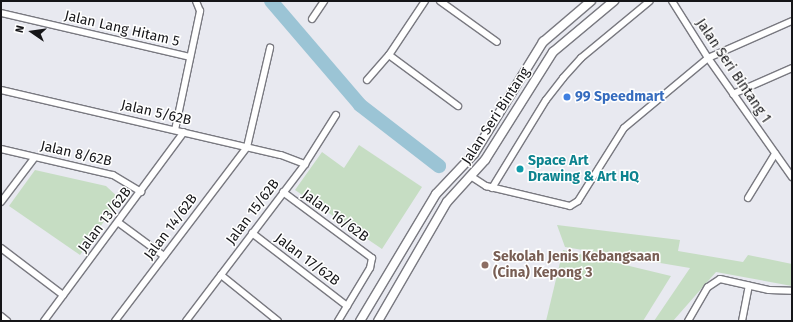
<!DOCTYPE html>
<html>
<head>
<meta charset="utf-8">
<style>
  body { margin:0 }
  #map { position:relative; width:793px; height:322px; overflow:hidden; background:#e8e9f0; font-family:"Fira Sans",sans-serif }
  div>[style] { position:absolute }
  .green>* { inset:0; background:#c6ddc3 }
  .river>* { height:14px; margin:-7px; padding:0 7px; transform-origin:7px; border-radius:7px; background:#9bc4d5 }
  .roads { filter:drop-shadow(1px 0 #797980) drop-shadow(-1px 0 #797980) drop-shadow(0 1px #797980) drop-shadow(0 -1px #797980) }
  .minor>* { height:6px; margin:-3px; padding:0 3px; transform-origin:3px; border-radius:3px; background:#fff }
  .tertiary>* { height:8px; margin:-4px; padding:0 4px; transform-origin:4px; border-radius:4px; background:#fff }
  .dots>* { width:11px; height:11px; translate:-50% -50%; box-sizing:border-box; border:2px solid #fff; border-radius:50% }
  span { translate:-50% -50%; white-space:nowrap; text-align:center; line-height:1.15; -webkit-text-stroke:3px #fff; paint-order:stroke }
  .street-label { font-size:14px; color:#151518 }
  .shop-label { font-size:14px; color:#366cbe; font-weight:700 }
  .left { translate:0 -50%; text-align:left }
  .culture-label { font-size:14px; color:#0d838f; font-weight:700 }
  .education-label { font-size:14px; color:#785e54; font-weight:700 }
  .frame { position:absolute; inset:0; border:2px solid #151518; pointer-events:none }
  .north { position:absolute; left:12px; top:12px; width:40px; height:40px; -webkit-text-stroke:3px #fff; paint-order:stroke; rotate:283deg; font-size:11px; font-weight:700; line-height:16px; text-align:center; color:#151518 }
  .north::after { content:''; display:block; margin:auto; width:14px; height:18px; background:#151518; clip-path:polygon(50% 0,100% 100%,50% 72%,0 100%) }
</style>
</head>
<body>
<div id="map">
  <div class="green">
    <i style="clip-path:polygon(359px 145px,422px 187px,382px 249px,295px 190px,322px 152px,344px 168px)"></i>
    <i style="clip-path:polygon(35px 170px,106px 186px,120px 199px,80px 255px,9px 206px)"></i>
    <i style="clip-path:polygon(557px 225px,680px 240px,678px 251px,743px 262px,748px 255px,792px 264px,792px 286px,716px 272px,673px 321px,654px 321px,690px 268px,565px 247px)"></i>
    <i style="clip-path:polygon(563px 250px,671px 276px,643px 321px,546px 321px)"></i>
  </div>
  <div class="river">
    <i style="left:271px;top:1px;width:137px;rotate:49.4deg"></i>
    <i style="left:360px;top:105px;width:100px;rotate:37.7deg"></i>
  </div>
  <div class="roads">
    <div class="minor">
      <i style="left:440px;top:1px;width:70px;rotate:35.7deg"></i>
      <i style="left:672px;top:1px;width:67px;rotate:57.7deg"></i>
      <i style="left:708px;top:58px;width:146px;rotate:54.8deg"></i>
      <i style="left:1px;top:13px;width:194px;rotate:13.1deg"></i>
      <i style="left:312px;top:19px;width:22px;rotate:-56deg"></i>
      <i style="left:389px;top:55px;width:86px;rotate:36.5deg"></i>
      <i style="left:367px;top:80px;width:33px;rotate:-49deg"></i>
      <i style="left:389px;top:55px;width:65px;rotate:-56.3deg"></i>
      <i style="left:1px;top:90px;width:287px;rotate:13.1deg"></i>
      <i style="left:281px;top:155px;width:26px;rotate:21deg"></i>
      <i style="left:733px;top:94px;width:64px;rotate:-23.8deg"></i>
      <i style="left:175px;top:130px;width:122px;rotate:-78.1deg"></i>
      <i style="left:200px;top:11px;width:11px;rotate:-112deg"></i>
      <i style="left:1px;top:149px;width:115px;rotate:13.1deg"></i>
      <i style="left:113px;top:175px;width:33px;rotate:31deg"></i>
      <i style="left:472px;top:177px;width:17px;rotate:33deg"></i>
      <i style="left:486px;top:186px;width:86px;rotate:13.4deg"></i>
      <i style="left:570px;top:206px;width:9px;rotate:-32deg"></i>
      <i style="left:578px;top:201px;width:86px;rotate:-57.8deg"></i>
      <i style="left:624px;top:128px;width:109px;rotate:-39.8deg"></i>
      <i style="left:708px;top:58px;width:92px;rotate:-23.8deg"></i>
      <i style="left:492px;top:188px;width:103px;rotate:-58.5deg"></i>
      <i style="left:546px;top:100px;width:28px;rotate:-52deg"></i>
      <i style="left:563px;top:78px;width:27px;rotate:-48deg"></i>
      <i style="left:581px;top:58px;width:89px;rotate:-39.6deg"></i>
      <i style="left:283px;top:192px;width:111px;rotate:36.6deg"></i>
      <i style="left:372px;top:258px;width:10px;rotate:101deg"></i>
      <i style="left:370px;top:268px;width:62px;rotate:121.1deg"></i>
      <i style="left:748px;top:198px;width:52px;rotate:-58.5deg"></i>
      <i style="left:1px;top:202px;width:56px;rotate:-52.9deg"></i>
      <i style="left:119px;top:223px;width:56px;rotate:36.3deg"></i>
      <i style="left:252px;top:233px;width:120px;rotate:37.5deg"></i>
      <i style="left:1px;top:248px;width:78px;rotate:37.2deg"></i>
      <i style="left:221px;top:275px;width:73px;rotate:38.9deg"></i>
      <i style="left:1px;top:316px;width:8px;rotate:40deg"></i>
      <i style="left:44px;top:321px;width:235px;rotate:-53.5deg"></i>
      <i style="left:115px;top:321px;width:218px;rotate:-52.8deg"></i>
      <i style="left:247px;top:147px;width:102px;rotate:-76.9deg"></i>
      <i style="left:186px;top:321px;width:197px;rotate:-52.8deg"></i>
      <i style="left:305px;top:164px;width:58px;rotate:-57.7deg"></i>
      <i style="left:688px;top:321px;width:39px;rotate:-60deg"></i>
      <i style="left:708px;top:287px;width:14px;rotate:-34deg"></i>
      <i style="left:720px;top:279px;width:50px;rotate:12.7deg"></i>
      <i style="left:769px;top:290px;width:23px;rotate:2deg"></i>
      <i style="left:742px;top:321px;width:36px;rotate:-79deg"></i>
    </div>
    <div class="tertiary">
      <i style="left:360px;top:321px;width:148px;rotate:-59.1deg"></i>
      <i style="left:436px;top:194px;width:55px;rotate:-46.5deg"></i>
      <i style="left:474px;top:154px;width:132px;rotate:-58.4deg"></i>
      <i style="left:543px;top:42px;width:63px;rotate:-40.5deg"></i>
      <i style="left:378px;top:321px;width:138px;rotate:-59.9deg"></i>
      <i style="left:447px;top:202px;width:57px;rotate:-47.9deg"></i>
      <i style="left:485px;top:160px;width:128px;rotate:-57.8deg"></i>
      <i style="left:553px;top:52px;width:80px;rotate:-39.9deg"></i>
    </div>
  </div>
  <div class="dots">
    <i style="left:567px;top:97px;background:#3f7fe0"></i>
    <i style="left:520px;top:169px;background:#0f9aa8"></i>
    <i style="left:485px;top:265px;background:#8d6e63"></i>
  </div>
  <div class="street-label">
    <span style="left:122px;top:29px;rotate:13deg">Jalan Lang Hitam 5</span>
    <span style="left:733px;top:71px;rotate:56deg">Jalan Seri Bintang 1</span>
    <span style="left:156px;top:113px;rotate:13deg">Jalan 5/62B</span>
    <span style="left:496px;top:116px;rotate:-57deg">Jalan Seri Bintang</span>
    <span style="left:76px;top:154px;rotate:13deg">Jalan 8/62B</span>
    <span style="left:253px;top:212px;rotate:-53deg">Jalan 15/62B</span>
    <span style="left:335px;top:216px;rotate:36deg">Jalan 16/62B</span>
    <span style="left:105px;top:220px;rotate:-53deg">Jalan 13/62B</span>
    <span style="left:171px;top:227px;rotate:-53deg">Jalan 14/62B</span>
    <span style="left:307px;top:260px;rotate:37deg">Jalan 17/62B</span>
  </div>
  <div class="shop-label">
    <span class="left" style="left:575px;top:97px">99 Speedmart</span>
  </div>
  <div class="culture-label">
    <span class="left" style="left:528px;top:169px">Space Art<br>Drawing &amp; Art HQ</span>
  </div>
  <div class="education-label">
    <span class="left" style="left:493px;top:265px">Sekolah Jenis Kebangsaan<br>(Cina) Kepong 3</span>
  </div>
  <div class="frame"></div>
  <div class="north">N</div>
</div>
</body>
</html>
